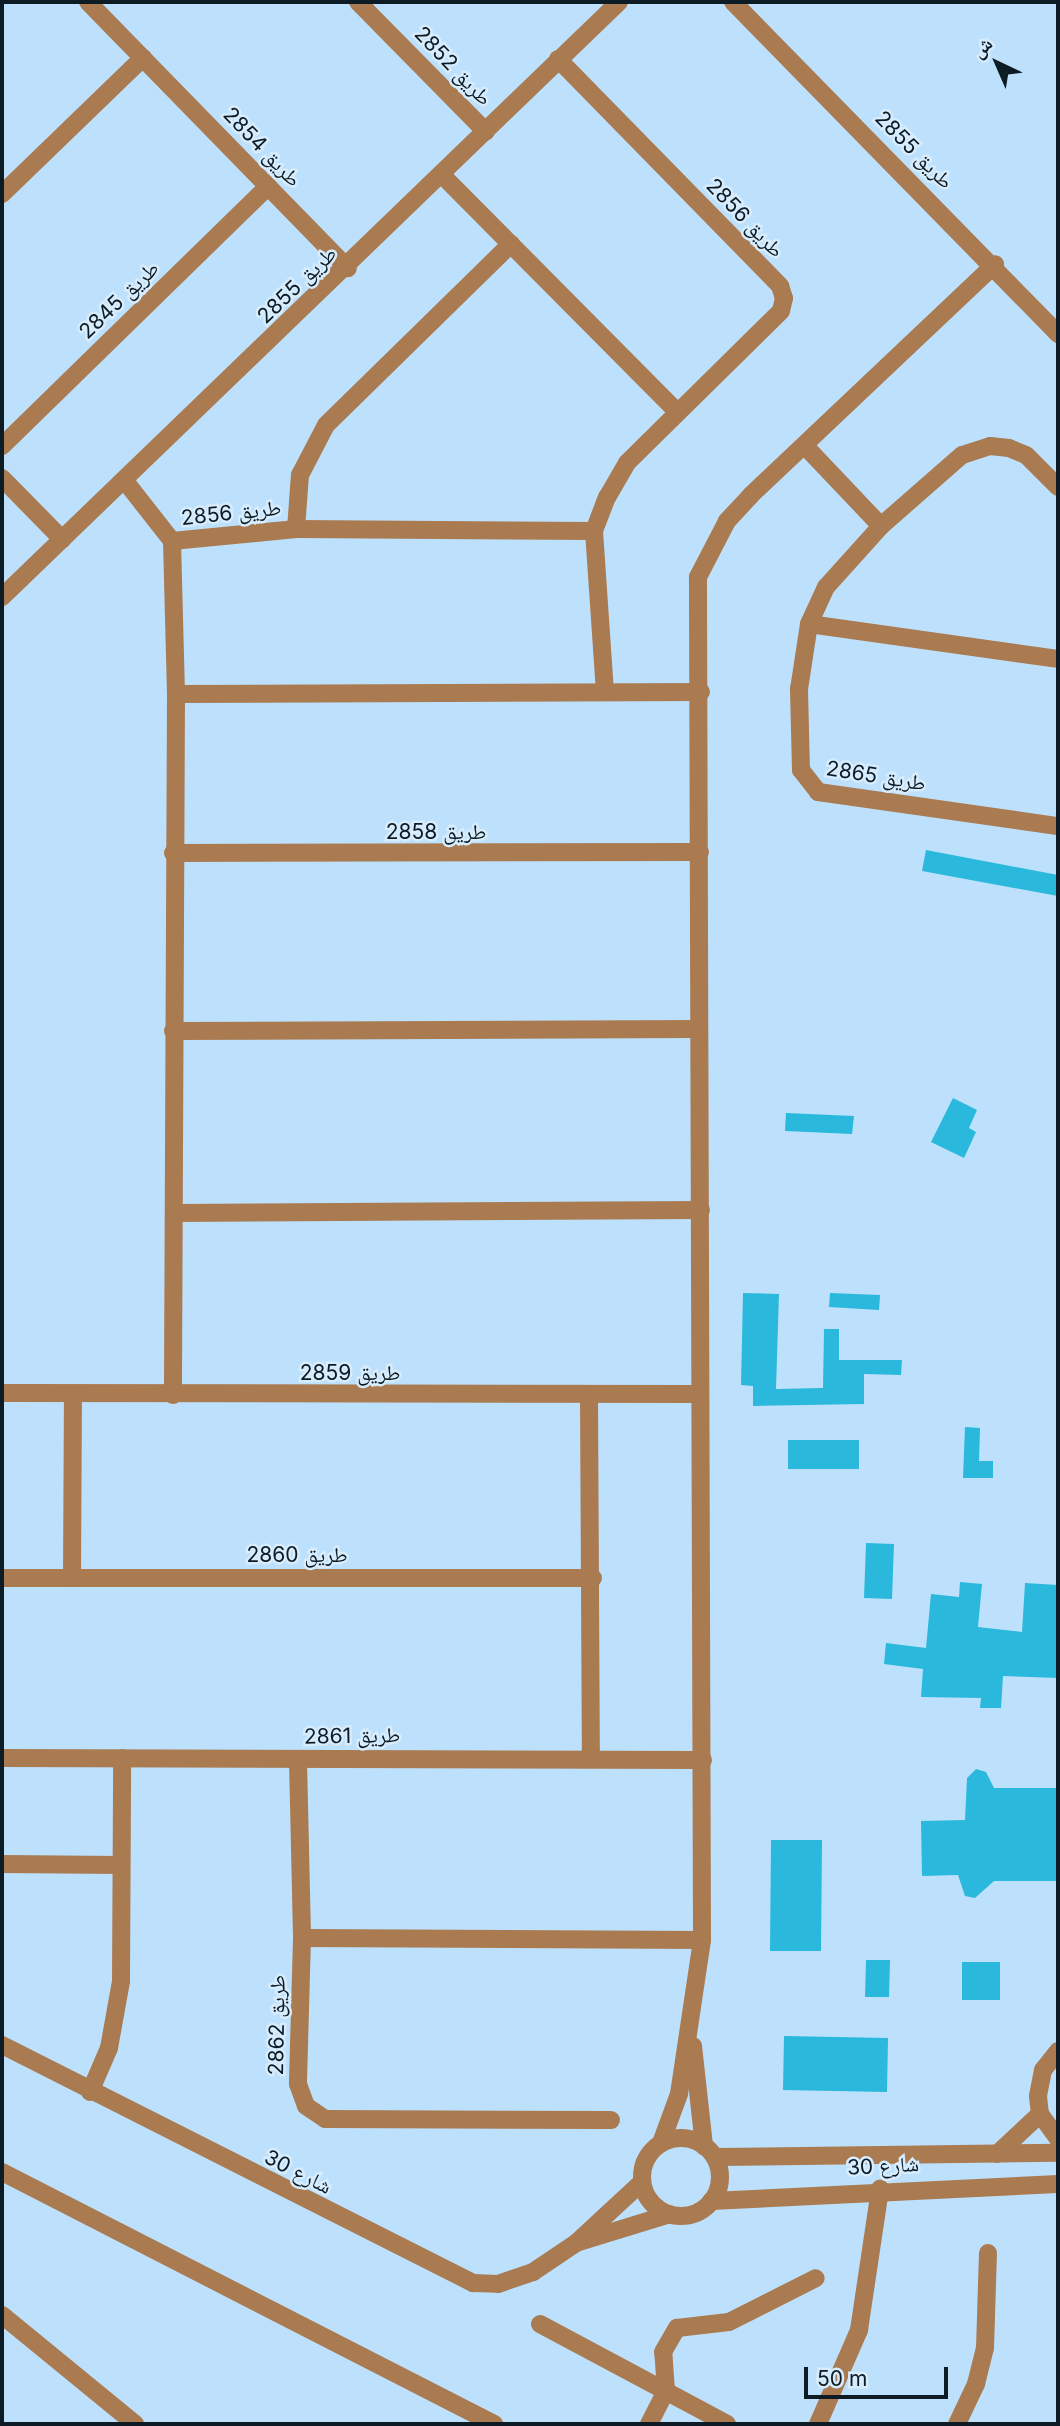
<!DOCTYPE html>
<html>
<head>
<meta charset="utf-8">
<style>
  body { margin:0 }
  #map { position:relative; width:1060px; height:2426px; overflow:hidden; background:#bde1fc; font-family:Inter,"Noto Naskh Arabic",sans-serif }
  div>[style] { position:absolute }
  .building>* { inset:0; background:#2ab8dc }
  .minor>* { height:18px; margin:-9px; padding:0 9px; transform-origin:9px; border-radius:9px; background:#aa7a51 }
  .minor>.ring { margin:-9px; padding:0; box-sizing:content-box; background:none; border:18px solid #aa7a51; border-radius:50% }
  span { translate:-50% -50%; white-space:nowrap; text-align:center; line-height:1.15; -webkit-text-stroke:5px #d7ecfd; paint-order:stroke }
  .street-label { font-size:21px; color:#0d1b24 }
  .frame { position:absolute; inset:0; border:4px solid #0d1b24; pointer-events:none }
  .north { position:absolute; left:962px; top:28px; width:70px; height:70px; -webkit-text-stroke:5px #d7ecfd; paint-order:stroke; rotate:316deg; font-size:19px; font-weight:700; line-height:28px; text-align:center; color:#0d1b24 }
  .north::after { content:''; display:block; margin:auto; width:24px; height:32px; background:#0d1b24; clip-path:polygon(50% 0,100% 100%,50% 72%,0 100%) }
  .scale { position:absolute; left:804px; top:2367px; width:144px; height:32px; box-sizing:border-box; border:4px solid #0d1b24; border-top:0; padding-left:9px; font-size:21px; line-height:24px; white-space:nowrap; color:#0d1b24; -webkit-text-stroke:5px #d7ecfd; paint-order:stroke }
</style>
</head>
<body>
<div id="map">
  <div class="building">
    <i style="clip-path:polygon(926px 850px,1058px 875px,1058px 896px,922px 871px)"></i>
    <i style="clip-path:polygon(953px 1098px,977px 1110px,969px 1128px,976px 1132px,964px 1158px,931px 1142px)"></i>
    <i style="clip-path:polygon(786px 1113px,854px 1116px,852px 1134px,785px 1131px)"></i>
    <i style="clip-path:polygon(743px 1293px,779px 1294px,776px 1389px,823px 1388px,824px 1329px,839px 1329px,839px 1360px,902px 1360px,901px 1375px,864px 1374px,864px 1404px,753px 1406px,753px 1386px,741px 1385px)"></i>
    <i style="clip-path:polygon(830px 1293px,880px 1295px,879px 1310px,829px 1307px)"></i>
    <i style="clip-path:polygon(965px 1427px,980px 1428px,979px 1461px,993px 1461px,993px 1478px,963px 1478px)"></i>
    <i style="clip-path:polygon(788px 1440px,859px 1440px,859px 1469px,788px 1469px)"></i>
    <i style="clip-path:polygon(866px 1543px,894px 1544px,892px 1599px,864px 1598px)"></i>
    <i style="clip-path:polygon(960px 1582px,982px 1584px,978px 1627px,1022px 1632px,1025px 1583px,1058px 1585px,1058px 1678px,1003px 1676px,1001px 1708px,980px 1708px,981px 1698px,921px 1697px,923px 1669px,884px 1664px,886px 1643px,926px 1648px,931px 1594px,959px 1597px)"></i>
    <i style="clip-path:polygon(976px 1769px,986px 1772px,994px 1788px,1058px 1788px,1058px 1881px,994px 1881px,975px 1898px,965px 1896px,958px 1875px,922px 1876px,921px 1821px,965px 1820px,967px 1778px)"></i>
    <i style="clip-path:polygon(771px 1840px,822px 1840px,821px 1951px,770px 1951px)"></i>
    <i style="clip-path:polygon(866px 1960px,890px 1960px,889px 1997px,865px 1997px)"></i>
    <i style="clip-path:polygon(962px 1962px,1000px 1962px,1000px 2000px,962px 2000px)"></i>
    <i style="clip-path:polygon(784px 2036px,888px 2038px,887px 2092px,783px 2090px)"></i>
  </div>
  <div class="minor">
    <i style="left:88px;top:2px;width:372px;rotate:45.7deg"></i>
    <i style="left:358px;top:2px;width:182px;rotate:45.4deg"></i>
    <i style="left:733px;top:2px;width:465px;rotate:45.6deg"></i>
    <i style="left:558px;top:59px;width:318px;rotate:45.6deg"></i>
    <i style="left:780px;top:286px;width:13px;rotate:72deg"></i>
    <i style="left:784px;top:298px;width:13px;rotate:103deg"></i>
    <i style="left:781px;top:311px;width:216px;rotate:135.4deg"></i>
    <i style="left:627px;top:463px;width:39px;rotate:120deg"></i>
    <i style="left:607px;top:497px;width:36px;rotate:111deg"></i>
    <i style="left:594px;top:531px;width:161px;rotate:86.1deg"></i>
    <i style="left:442px;top:175px;width:334px;rotate:45.2deg"></i>
    <i style="left:2px;top:194px;width:196px;rotate:-44deg"></i>
    <i style="left:2px;top:446px;width:372px;rotate:-44.3deg"></i>
    <i style="left:805px;top:446px;width:110px;rotate:46.5deg"></i>
    <i style="left:2px;top:478px;width:86px;rotate:45.5deg"></i>
    <i style="left:125px;top:481px;width:76px;rotate:51.9deg"></i>
    <i style="left:172px;top:541px;width:153px;rotate:88.5deg"></i>
    <i style="left:176px;top:694px;width:701px;rotate:90.25deg"></i>
    <i style="left:1058px;top:487px;width:45px;rotate:-135deg"></i>
    <i style="left:1026px;top:455px;width:18px;rotate:-158deg"></i>
    <i style="left:1009px;top:448px;width:19px;rotate:-174deg"></i>
    <i style="left:990px;top:446px;width:29px;rotate:162deg"></i>
    <i style="left:962px;top:455px;width:108px;rotate:138.8deg"></i>
    <i style="left:881px;top:526px;width:82px;rotate:132deg"></i>
    <i style="left:826px;top:587px;width:41px;rotate:114.7deg"></i>
    <i style="left:809px;top:624px;width:66px;rotate:98.7deg"></i>
    <i style="left:799px;top:689px;width:81px;rotate:88.6deg"></i>
    <i style="left:801px;top:770px;width:28px;rotate:52deg"></i>
    <i style="left:818px;top:792px;width:242px;rotate:8.1deg"></i>
    <i style="left:296px;top:529px;width:54px;rotate:-85.8deg"></i>
    <i style="left:300px;top:475px;width:56px;rotate:-62.5deg"></i>
    <i style="left:326px;top:425px;width:259px;rotate:-44.4deg"></i>
    <i style="left:172px;top:541px;width:125px;rotate:-5.5deg"></i>
    <i style="left:296px;top:529px;width:298px;rotate:0.4deg"></i>
    <i style="left:2px;top:597px;width:857px;rotate:-43.96deg"></i>
    <i style="left:809px;top:624px;width:251px;rotate:8deg"></i>
    <i style="left:176px;top:694px;width:525px;rotate:-0.22deg"></i>
    <i style="left:173px;top:853px;width:527px;rotate:-0.11deg"></i>
    <i style="left:173px;top:1031px;width:526px;rotate:-0.22deg"></i>
    <i style="left:175px;top:1213px;width:526px;rotate:-0.33deg"></i>
    <i style="left:2px;top:1393px;width:697px;rotate:0.08deg"></i>
    <i style="left:589px;top:1396px;width:360px;rotate:89.7deg"></i>
    <i style="left:2px;top:1578px;width:591px"></i>
    <i style="left:72px;top:1578px;width:183px;rotate:-89.7deg"></i>
    <i style="left:2px;top:1758px;width:701px;rotate:0.16deg"></i>
    <i style="left:298px;top:1760px;width:178px;rotate:88.7deg"></i>
    <i style="left:302px;top:1938px;width:146px;rotate:91.6deg"></i>
    <i style="left:298px;top:2084px;width:23px;rotate:70deg"></i>
    <i style="left:306px;top:2106px;width:23px;rotate:34deg"></i>
    <i style="left:325px;top:2119px;width:286px;rotate:0.2deg"></i>
    <i style="left:2px;top:1864px;width:118px;rotate:0.5deg"></i>
    <i style="left:302px;top:1938px;width:400px;rotate:0.3deg"></i>
    <i style="left:2px;top:2045px;width:528px;rotate:26.81deg"></i>
    <i style="left:473px;top:2283px;width:25px;rotate:2deg"></i>
    <i style="left:498px;top:2284px;width:37px;rotate:-19deg"></i>
    <i style="left:533px;top:2272px;width:52px;rotate:-34deg"></i>
    <i style="left:576px;top:2243px;width:90px;rotate:-42.7deg"></i>
    <i style="left:693px;top:2046px;width:101px;rotate:83.7deg"></i>
    <i style="left:1058px;top:2051px;width:24px;rotate:128deg"></i>
    <i style="left:1043px;top:2070px;width:26px;rotate:101deg"></i>
    <i style="left:1038px;top:2096px;width:18px;rotate:84deg"></i>
    <i style="left:1040px;top:2114px;width:31px;rotate:54deg"></i>
    <i style="left:90px;top:2092px;width:48px;rotate:-66.6deg"></i>
    <i style="left:109px;top:2048px;width:68px;rotate:-79.8deg"></i>
    <i style="left:121px;top:1981px;width:223px;rotate:-89.7deg"></i>
    <i class="ring" style="left:642px;top:2138px;width:60px;height:60px"></i>
    <i style="left:661px;top:2143px;width:52px;rotate:-69.8deg"></i>
    <i style="left:679px;top:2094px;width:156px;rotate:-81.5deg"></i>
    <i style="left:702px;top:1940px;width:1363px;rotate:-90.17deg"></i>
    <i style="left:698px;top:577px;width:63px;rotate:-62.6deg"></i>
    <i style="left:727px;top:521px;width:35px;rotate:-47deg"></i>
    <i style="left:751px;top:495px;width:336px;rotate:-43.4deg"></i>
    <i style="left:997px;top:2154px;width:59px;rotate:-42.9deg"></i>
    <i style="left:715px;top:2157px;width:343px;rotate:-0.7deg"></i>
    <i style="left:2px;top:2172px;width:553px;rotate:27.12deg"></i>
    <i style="left:711px;top:2201px;width:347px;rotate:-2.8deg"></i>
    <i style="left:576px;top:2243px;width:98px;rotate:-17.1deg"></i>
    <i style="left:2px;top:2315px;width:172px;rotate:39.3deg"></i>
    <i style="left:540px;top:2324px;width:212px;rotate:28.1deg"></i>
    <i style="left:649px;top:2424px;width:37px;rotate:-63deg"></i>
    <i style="left:666px;top:2391px;width:39px;rotate:-94deg"></i>
    <i style="left:663px;top:2352px;width:28px;rotate:-60deg"></i>
    <i style="left:677px;top:2328px;width:52px;rotate:-6.6deg"></i>
    <i style="left:729px;top:2322px;width:97px;rotate:-26.8deg"></i>
    <i style="left:818px;top:2424px;width:103px;rotate:-66.4deg"></i>
    <i style="left:859px;top:2330px;width:143px;rotate:-81.5deg"></i>
    <i style="left:957px;top:2424px;width:44px;rotate:-64.6deg"></i>
    <i style="left:976px;top:2384px;width:37px;rotate:-76deg"></i>
    <i style="left:985px;top:2348px;width:95px;rotate:-88.2deg"></i>
  </div>
  <div class="street-label">
    <span style="left:453px;top:66px;rotate:46deg">طريق 2852</span>
    <span style="left:262px;top:147px;rotate:46deg">طريق 2854</span>
    <span style="left:914px;top:150px;rotate:45deg">طريق 2855</span>
    <span style="left:745px;top:218px;rotate:46deg">طريق 2856</span>
    <span style="left:297px;top:285px;rotate:-44deg">طريق 2855</span>
    <span style="left:119px;top:300px;rotate:-44deg">طريق 2845</span>
    <span style="left:231px;top:513px;rotate:-6deg">طريق 2856</span>
    <span style="left:876px;top:776px;rotate:9deg">طريق 2865</span>
    <span style="left:436px;top:832px">طريق 2858</span>
    <span style="left:350px;top:1373px">طريق 2859</span>
    <span style="left:297px;top:1555px">طريق 2860</span>
    <span style="left:352px;top:1736px;rotate:-1deg">طريق 2861</span>
    <span style="left:277px;top:2025px;rotate:-89deg">طريق 2862</span>
    <span style="left:883px;top:2166px;rotate:-3deg">شارع 30</span>
    <span style="left:298px;top:2172px;rotate:27deg">شارع 30</span>
  </div>
  <div class="frame"></div>
  <div class="north">ش</div>
  <div class="scale">50 m</div>
</div>
</body>
</html>
